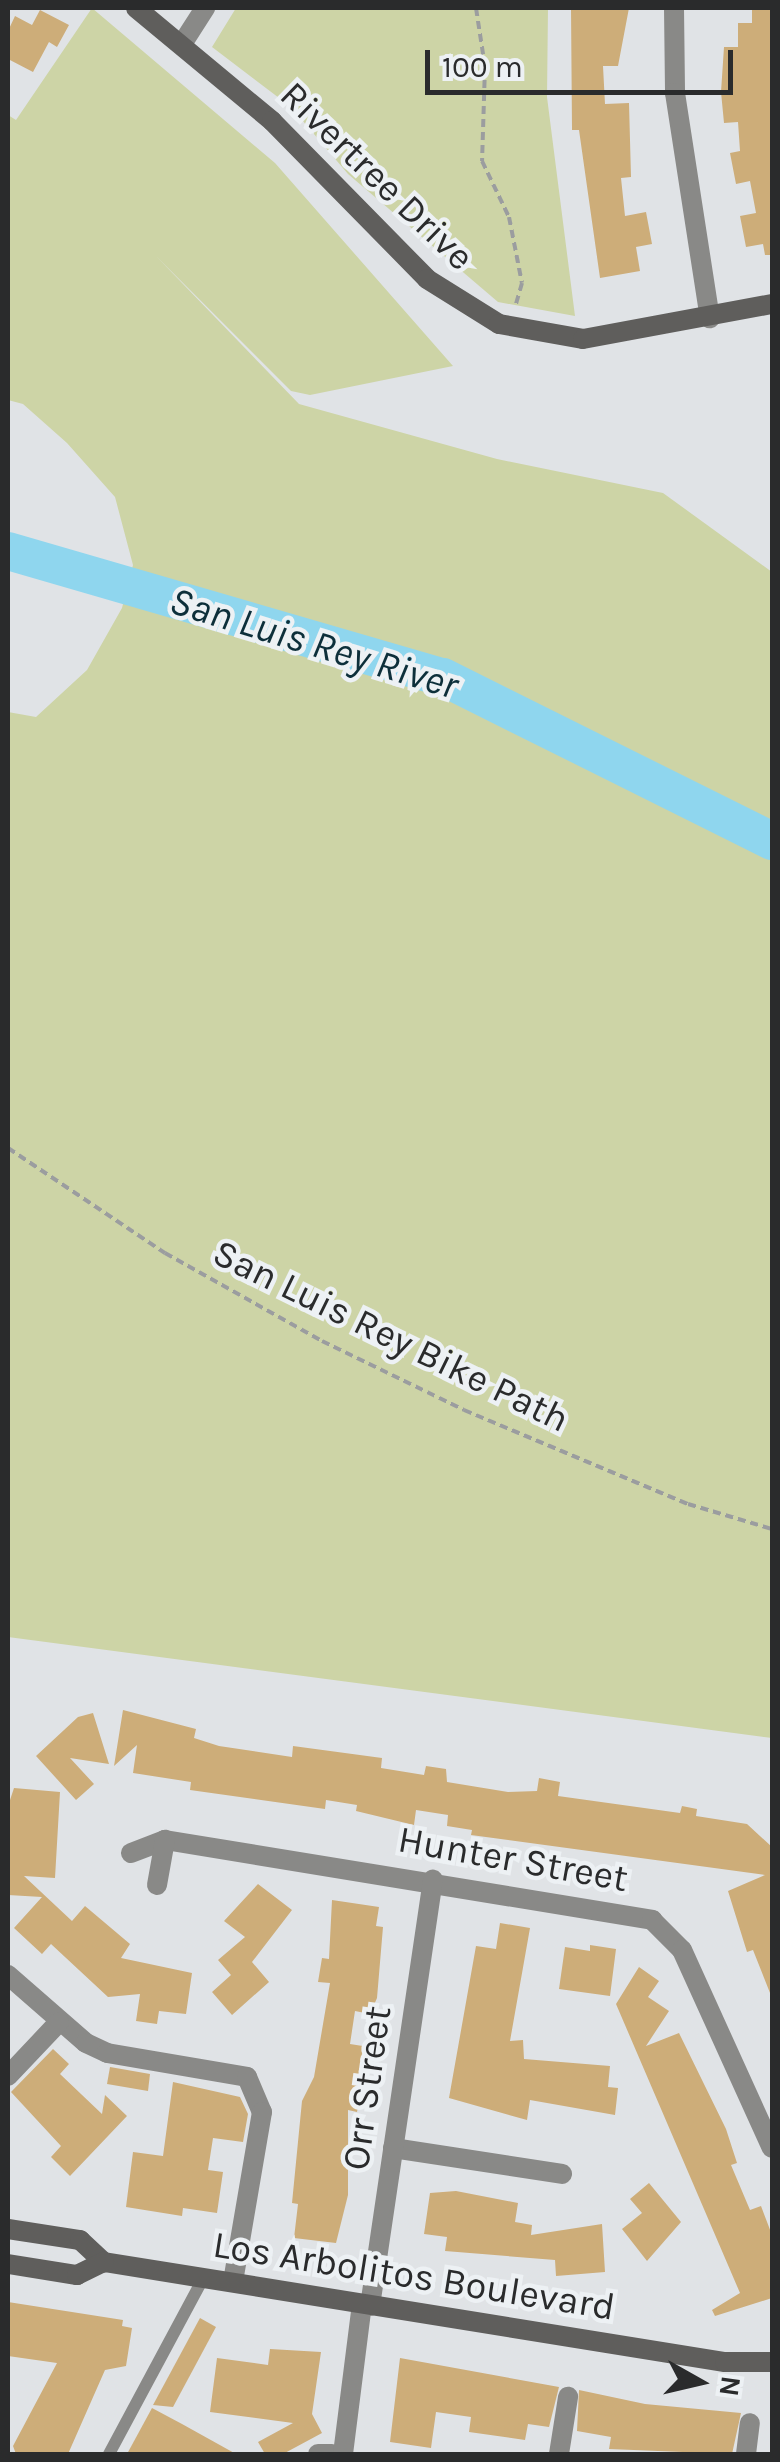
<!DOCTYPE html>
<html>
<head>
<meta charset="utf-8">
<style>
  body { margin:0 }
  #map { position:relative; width:780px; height:2462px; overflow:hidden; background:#e0e3e6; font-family:Karla,sans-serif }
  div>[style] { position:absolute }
  .green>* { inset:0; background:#cdd4a6 }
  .river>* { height:38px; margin:-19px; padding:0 19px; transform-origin:19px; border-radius:19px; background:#8fd6ee }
  .building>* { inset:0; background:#cdad79 }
  .path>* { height:4px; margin-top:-2px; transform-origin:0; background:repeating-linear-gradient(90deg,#9b9d9f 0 8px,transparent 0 13px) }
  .lane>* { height:12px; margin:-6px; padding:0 6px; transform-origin:6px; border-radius:6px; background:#898987 }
  .street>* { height:20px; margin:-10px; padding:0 10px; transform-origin:10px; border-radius:10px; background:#898987 }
  .secondary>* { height:20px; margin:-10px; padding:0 10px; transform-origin:10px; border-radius:10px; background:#5f5e5c }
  span { translate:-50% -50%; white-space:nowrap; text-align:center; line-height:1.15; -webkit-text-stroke:9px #edf1f4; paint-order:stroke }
  .street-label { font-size:38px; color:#2a2b2c }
  .water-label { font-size:40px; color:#0d2f3a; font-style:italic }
  .frame { position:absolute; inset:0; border:10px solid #2a2b2c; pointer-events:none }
  .north { position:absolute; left:650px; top:2332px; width:100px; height:100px; -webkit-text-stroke:8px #edf1f4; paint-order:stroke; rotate:98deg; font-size:28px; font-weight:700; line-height:40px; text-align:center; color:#2a2b2c }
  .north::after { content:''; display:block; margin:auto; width:35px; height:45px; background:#2a2b2c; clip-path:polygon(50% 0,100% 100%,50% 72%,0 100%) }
  .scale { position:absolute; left:425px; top:50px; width:308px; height:45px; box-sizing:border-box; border:5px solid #2a2b2c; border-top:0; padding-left:12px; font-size:30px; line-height:35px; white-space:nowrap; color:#2a2b2c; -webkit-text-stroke:8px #edf1f4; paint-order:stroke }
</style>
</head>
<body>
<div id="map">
  <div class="green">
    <i style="clip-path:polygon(92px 8px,275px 163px,453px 366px,310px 395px,291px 391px,156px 256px,299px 404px,497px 459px,663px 493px,772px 572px,772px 1738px,8px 1637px,8px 712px,36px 717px,87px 670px,122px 608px,133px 565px,115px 497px,67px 443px,23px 404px,8px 400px,8px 115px,16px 120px)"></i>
    <i style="clip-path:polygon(236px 8px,548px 8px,547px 97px,575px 316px,498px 302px,348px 174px,291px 107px,212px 47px)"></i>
  </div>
  <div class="river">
    <i style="left:8px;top:551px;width:453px;rotate:16.2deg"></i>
    <i style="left:443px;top:677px;width:368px;rotate:26.5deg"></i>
  </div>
  <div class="building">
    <i style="clip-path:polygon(571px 8px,629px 8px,618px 66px,603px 66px,605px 104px,629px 103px,631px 177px,621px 178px,625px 216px,646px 212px,652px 244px,636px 247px,640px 271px,600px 278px,579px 130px,572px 130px)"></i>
    <i style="clip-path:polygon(752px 8px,772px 8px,772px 255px,765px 255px,763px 244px,746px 247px,740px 216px,756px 213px,750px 181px,736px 184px,730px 153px,740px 151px,738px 122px,724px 123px,721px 92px,724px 47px,738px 47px,738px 23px,752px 23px)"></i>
    <i style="clip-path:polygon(40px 10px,69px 25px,57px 47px,49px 42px,33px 72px,8px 59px,8px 31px,15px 16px,32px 25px)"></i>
    <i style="clip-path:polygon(123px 1710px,196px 1729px,194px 1738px,219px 1746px,292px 1757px,293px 1746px,382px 1758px,381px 1768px,424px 1775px,426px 1766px,446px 1769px,447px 1782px,508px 1792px,537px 1791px,539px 1778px,560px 1782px,558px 1796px,680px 1813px,682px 1806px,697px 1809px,696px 1816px,747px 1824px,772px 1847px,772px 1998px,753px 1950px,747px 1952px,728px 1891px,765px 1875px,471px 1835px,472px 1830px,447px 1826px,448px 1815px,416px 1810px,414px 1825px,356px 1811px,357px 1805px,326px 1800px,325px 1809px,190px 1790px,191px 1782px,133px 1773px,137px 1745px,114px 1766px)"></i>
    <i style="clip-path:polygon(93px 1713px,109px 1764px,70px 1758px,94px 1784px,76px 1800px,36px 1756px,78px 1717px)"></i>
    <i style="clip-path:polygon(14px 1788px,60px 1792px,55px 1878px,24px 1876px,72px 1921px,85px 1906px,130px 1944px,121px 1958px,192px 1973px,186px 2014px,159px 2011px,157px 2024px,136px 2021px,140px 1994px,108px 1997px,51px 1944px,42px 1954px,14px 1928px,42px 1897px,8px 1895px,8px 1806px)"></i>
    <i style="clip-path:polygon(258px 1884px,292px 1910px,252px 1962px,269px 1982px,232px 2015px,212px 1992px,231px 1975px,218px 1960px,245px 1937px,224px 1921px)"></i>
    <i style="clip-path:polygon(332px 1900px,379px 1907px,376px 1926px,383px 1927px,377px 1998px,370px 2014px,355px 2011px,350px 2044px,369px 2047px,357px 2112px,348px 2110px,348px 2195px,336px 2243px,294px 2238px,298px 2204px,292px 2203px,302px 2101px,314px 2077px,330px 1983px,318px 1982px,322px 1958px,329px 1959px)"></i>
    <i style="clip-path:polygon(500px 1923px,530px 1928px,510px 2041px,523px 2040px,524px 2059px,610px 2066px,608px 2087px,618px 2088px,615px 2115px,530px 2100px,527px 2120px,449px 2098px,476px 1946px,496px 1949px)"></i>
    <i style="clip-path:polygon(590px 1945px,616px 1949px,610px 1996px,559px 1989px,565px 1947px,590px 1951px)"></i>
    <i style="clip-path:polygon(639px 1967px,659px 1981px,648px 1997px,669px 2011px,646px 2046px,679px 2033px,726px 2129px,737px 2163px,731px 2165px,750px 2210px,761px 2206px,772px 2235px,772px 2298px,715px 2316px,712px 2310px,740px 2293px,616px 2004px)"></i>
    <i style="clip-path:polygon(53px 2049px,69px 2064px,60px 2074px,102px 2114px,105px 2095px,127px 2116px,70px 2176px,51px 2157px,61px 2146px,11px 2092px)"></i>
    <i style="clip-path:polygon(110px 2067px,150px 2074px,148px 2091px,107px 2084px)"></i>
    <i style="clip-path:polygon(173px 2082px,240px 2097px,248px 2114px,243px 2142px,213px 2138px,208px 2170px,223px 2172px,217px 2213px,183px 2208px,182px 2216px,126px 2207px,133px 2152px,163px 2156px)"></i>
    <i style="clip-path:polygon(649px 2183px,681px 2222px,647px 2261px,622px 2229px,642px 2213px,630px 2199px)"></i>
    <i style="clip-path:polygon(456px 2191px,518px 2203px,515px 2222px,532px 2225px,531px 2235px,602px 2224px,605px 2272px,556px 2276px,555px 2260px,445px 2251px,447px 2237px,424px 2234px,430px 2193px)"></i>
    <i style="clip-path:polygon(8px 2302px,123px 2320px,122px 2326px,132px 2328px,126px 2366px,105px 2370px,68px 2454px,16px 2454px,13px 2446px,57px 2363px,8px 2356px)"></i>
    <i style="clip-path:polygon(200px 2318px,216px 2327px,173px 2407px,153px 2405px)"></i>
    <i style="clip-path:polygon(270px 2349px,321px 2352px,312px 2414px,322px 2433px,283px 2454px,265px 2454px,258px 2442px,293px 2423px,210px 2412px,217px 2358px,268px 2365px)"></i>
    <i style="clip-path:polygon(400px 2358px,559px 2387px,549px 2427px,528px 2424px,525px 2440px,469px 2432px,471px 2417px,436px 2412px,431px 2448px,390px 2442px)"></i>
    <i style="clip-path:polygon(579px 2390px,645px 2404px,741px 2413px,732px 2454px,609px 2449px,611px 2437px,577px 2431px)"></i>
    <i style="clip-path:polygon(152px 2408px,182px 2424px,236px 2454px,127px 2454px)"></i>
  </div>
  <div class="path">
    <i style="left:476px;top:8px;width:60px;rotate:81.3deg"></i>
    <i style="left:485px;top:67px;width:94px;rotate:91.8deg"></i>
    <i style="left:482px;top:161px;width:62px;rotate:64.3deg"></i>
    <i style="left:509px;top:217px;width:67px;rotate:78.9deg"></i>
    <i style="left:522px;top:283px;width:25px;rotate:106deg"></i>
    <i style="left:8px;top:1148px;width:189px;rotate:33.8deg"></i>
    <i style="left:165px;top:1253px;width:180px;rotate:29.3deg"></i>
    <i style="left:322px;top:1341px;width:158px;rotate:25.9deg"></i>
    <i style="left:464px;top:1410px;width:243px;rotate:22.8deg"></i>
    <i style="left:688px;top:1504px;width:88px;rotate:16.6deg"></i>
  </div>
  <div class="lane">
    <i style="left:109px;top:2454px;width:201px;rotate:-61.8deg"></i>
  </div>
  <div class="street">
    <i style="left:674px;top:8px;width:85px;rotate:89.3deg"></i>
    <i style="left:675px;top:93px;width:228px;rotate:81.2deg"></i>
    <i style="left:182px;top:44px;width:43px;rotate:-57.4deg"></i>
    <i style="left:131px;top:1853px;width:36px;rotate:-21deg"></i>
    <i style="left:165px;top:1840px;width:494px;rotate:9.3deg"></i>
    <i style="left:652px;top:1920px;width:42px;rotate:45deg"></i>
    <i style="left:682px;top:1950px;width:217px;rotate:65.6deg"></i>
    <i style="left:157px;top:1885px;width:46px;rotate:-79.9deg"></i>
    <i style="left:8px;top:1975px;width:103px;rotate:41.1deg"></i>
    <i style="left:86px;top:2043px;width:23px;rotate:25deg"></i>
    <i style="left:107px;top:2053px;width:142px;rotate:9.7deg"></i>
    <i style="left:247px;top:2077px;width:38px;rotate:67deg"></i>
    <i style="left:262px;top:2112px;width:172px;rotate:99.7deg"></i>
    <i style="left:8px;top:2076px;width:74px;rotate:-46.6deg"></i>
    <i style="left:393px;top:2148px;width:171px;rotate:8.7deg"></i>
    <i style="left:370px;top:2306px;width:431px;rotate:-81.6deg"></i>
    <i style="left:318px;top:2454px;width:14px"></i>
    <i style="left:343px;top:2454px;width:151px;rotate:-82.8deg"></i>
    <i style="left:559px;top:2454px;width:58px;rotate:-81deg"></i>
    <i style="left:746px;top:2454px;width:31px;rotate:-83deg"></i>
  </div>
  <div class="secondary">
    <i style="left:136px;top:8px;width:177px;rotate:39.7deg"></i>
    <i style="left:272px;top:121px;width:221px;rotate:45.5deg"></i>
    <i style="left:427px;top:279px;width:85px;rotate:32deg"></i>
    <i style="left:499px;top:324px;width:85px;rotate:10.1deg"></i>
    <i style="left:583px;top:339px;width:192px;rotate:-10.5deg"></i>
    <i style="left:8px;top:2229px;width:73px;rotate:8.7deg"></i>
    <i style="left:80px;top:2240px;width:33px;rotate:43deg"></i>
    <i style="left:104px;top:2262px;width:629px;rotate:9.15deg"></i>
    <i style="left:725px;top:2362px;width:47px"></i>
    <i style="left:8px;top:2264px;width:70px;rotate:9.1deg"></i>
    <i style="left:77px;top:2275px;width:30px;rotate:-26deg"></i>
  </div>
  <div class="street-label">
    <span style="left:377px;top:176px;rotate:44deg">Rivertree Drive</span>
    <span style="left:391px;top:1336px;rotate:26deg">San Luis Rey Bike Path</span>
    <span style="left:513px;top:1859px;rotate:10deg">Hunter Street</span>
    <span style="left:367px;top:2088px;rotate:-82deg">Orr Street</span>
    <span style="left:414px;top:2276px;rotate:9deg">Los Arbolitos Boulevard</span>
  </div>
  <div class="water-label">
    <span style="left:314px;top:643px;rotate:17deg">San Luis Rey River</span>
  </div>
  <div class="frame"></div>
  <div class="north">N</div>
  <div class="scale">100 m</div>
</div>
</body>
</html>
